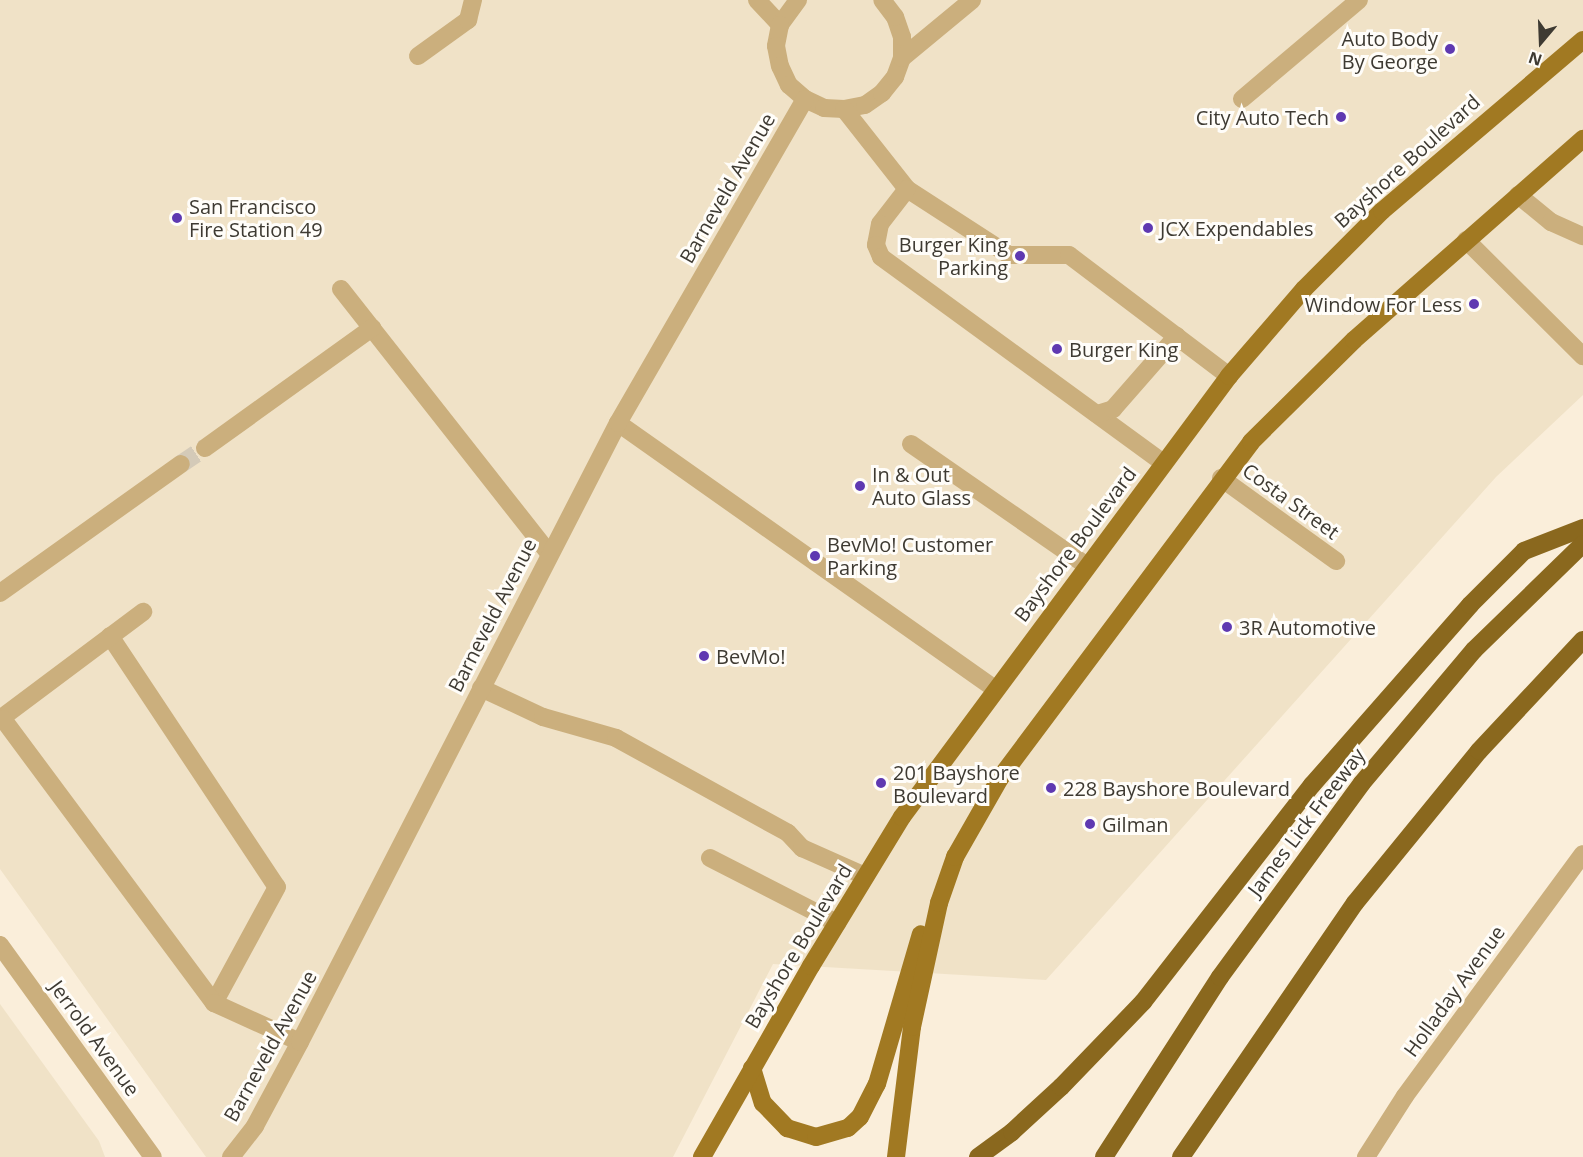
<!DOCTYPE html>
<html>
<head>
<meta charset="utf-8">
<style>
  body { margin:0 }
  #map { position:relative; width:1583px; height:1157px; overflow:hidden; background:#faeeda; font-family:"Open Sans",sans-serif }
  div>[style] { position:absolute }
  .built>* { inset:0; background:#f0e2c7 }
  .minor-tunnel>* { height:18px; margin-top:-9px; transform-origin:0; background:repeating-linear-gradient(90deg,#d4cab8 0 18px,transparent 0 27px) }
  .minor>* { height:18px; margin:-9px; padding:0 9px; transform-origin:9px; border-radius:9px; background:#cbaf7d }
  .major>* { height:18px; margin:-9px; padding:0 9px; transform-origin:9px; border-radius:9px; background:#a17922 }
  .highway>* { height:18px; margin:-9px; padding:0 9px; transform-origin:9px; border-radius:9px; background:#8a681e }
  .dots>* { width:16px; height:16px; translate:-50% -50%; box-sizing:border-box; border:3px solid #fffdf9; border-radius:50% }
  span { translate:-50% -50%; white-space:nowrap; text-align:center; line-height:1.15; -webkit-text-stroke:6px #fffdf9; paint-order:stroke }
  .poi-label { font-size:20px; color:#3e3a32 }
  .right { translate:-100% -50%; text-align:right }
  .left { translate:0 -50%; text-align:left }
  .street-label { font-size:20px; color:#3e3a32 }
  .north { position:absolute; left:1511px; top:12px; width:60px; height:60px; -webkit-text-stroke:4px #fffdf9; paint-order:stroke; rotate:199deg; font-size:16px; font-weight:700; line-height:24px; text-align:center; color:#3e3a32 }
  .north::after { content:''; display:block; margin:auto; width:21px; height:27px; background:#3e3a32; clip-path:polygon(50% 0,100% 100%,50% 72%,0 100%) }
</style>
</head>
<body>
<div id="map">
  <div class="built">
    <i style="clip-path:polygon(0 0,1583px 0,1583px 395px,1496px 477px,1046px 980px,773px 964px,673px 1157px,206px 1157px,0 869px)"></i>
    <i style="clip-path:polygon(0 1004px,99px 1141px,105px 1157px,0 1157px)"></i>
  </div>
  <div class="minor-tunnel">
    <i style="left:181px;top:464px;width:29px;rotate:-34deg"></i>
  </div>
  <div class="minor">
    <i style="left:757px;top:0;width:34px;rotate:47deg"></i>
    <i style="left:798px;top:0;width:31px;rotate:126deg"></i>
    <i style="left:780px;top:25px;width:21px;rotate:101deg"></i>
    <i style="left:776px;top:46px;width:20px;rotate:79deg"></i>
    <i style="left:780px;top:66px;width:21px;rotate:65deg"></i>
    <i style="left:789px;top:85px;width:21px;rotate:41deg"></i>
    <i style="left:805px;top:99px;width:21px;rotate:25deg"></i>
    <i style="left:824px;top:108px;width:20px;rotate:3deg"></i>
    <i style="left:844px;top:109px;width:21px;rotate:-11deg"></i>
    <i style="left:865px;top:105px;width:21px;rotate:-35deg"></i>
    <i style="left:882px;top:93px;width:21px;rotate:-51deg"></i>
    <i style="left:895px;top:77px;width:20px;rotate:-70deg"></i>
    <i style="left:902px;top:58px;width:21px;rotate:-90deg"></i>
    <i style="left:902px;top:37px;width:21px;rotate:-109deg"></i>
    <i style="left:895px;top:17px;width:21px;rotate:-127deg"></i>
    <i style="left:418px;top:56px;width:62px;rotate:-35.8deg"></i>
    <i style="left:468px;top:20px;width:21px;rotate:-76deg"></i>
    <i style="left:902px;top:58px;width:91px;rotate:-39.6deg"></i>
    <i style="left:1242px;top:99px;width:153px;rotate:-40.2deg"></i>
    <i style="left:844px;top:109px;width:102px;rotate:51.8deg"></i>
    <i style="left:907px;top:189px;width:121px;rotate:32.9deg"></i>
    <i style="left:1009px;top:255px;width:60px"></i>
    <i style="left:1069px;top:255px;width:201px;rotate:37.1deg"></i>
    <i style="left:907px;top:189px;width:44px;rotate:127.6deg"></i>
    <i style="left:880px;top:224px;width:21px;rotate:101deg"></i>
    <i style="left:876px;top:245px;width:13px;rotate:67deg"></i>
    <i style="left:881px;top:257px;width:350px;rotate:36.1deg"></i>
    <i style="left:1518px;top:195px;width:43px;rotate:39.3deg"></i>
    <i style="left:1551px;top:222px;width:35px;rotate:24deg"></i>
    <i style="left:1466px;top:240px;width:165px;rotate:44.8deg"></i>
    <i style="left:341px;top:289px;width:336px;rotate:51.8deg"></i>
    <i style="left:1097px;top:414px;width:17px;rotate:-17deg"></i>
    <i style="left:1113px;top:409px;width:97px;rotate:-48.8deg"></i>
    <i style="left:618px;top:423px;width:461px;rotate:35.2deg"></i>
    <i style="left:911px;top:444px;width:214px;rotate:34.7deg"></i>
    <i style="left:205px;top:448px;width:206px;rotate:-35.7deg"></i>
    <i style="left:1221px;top:478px;width:142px;rotate:35.8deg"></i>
    <i style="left:0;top:593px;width:222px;rotate:-35.5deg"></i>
    <i style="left:110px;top:636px;width:301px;rotate:56.4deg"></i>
    <i style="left:277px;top:887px;width:132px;rotate:118.5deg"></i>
    <i style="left:481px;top:688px;width:68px;rotate:25.1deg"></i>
    <i style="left:543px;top:717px;width:76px;rotate:16deg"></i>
    <i style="left:616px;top:738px;width:196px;rotate:28.9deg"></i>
    <i style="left:788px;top:833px;width:21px;rotate:47deg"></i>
    <i style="left:802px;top:848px;width:69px;rotate:24deg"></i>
    <i style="left:0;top:719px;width:179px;rotate:-36.8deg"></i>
    <i style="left:3px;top:719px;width:354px;rotate:53.4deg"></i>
    <i style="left:214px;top:1003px;width:94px;rotate:24.4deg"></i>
    <i style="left:710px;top:858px;width:143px;rotate:27.1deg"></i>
    <i style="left:0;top:945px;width:261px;rotate:54.2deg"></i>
    <i style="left:231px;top:1157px;width:39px;rotate:-52deg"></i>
    <i style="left:255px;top:1126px;width:95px;rotate:-61.8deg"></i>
    <i style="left:300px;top:1042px;width:696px;rotate:-62.81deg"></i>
    <i style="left:618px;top:423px;width:374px;rotate:-60deg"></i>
    <i style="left:1366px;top:1157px;width:72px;rotate:-57.4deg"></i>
    <i style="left:1405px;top:1096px;width:300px;rotate:-53.7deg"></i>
  </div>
  <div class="major">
    <i style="left:752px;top:1068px;width:37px;rotate:73deg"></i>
    <i style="left:763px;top:1103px;width:35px;rotate:46deg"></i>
    <i style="left:787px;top:1128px;width:30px;rotate:17deg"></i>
    <i style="left:816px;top:1137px;width:33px;rotate:-16deg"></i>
    <i style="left:848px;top:1128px;width:16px;rotate:-43deg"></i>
    <i style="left:860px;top:1117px;width:37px;rotate:-63deg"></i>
    <i style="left:877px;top:1084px;width:156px;rotate:-73.7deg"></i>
    <i style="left:702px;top:1157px;width:220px;rotate:-60.3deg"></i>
    <i style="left:811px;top:966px;width:175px;rotate:-58.6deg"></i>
    <i style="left:902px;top:817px;width:549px;rotate:-53.44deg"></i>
    <i style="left:1229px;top:376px;width:115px;rotate:-49.2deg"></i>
    <i style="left:1304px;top:289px;width:110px;rotate:-45deg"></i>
    <i style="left:1382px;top:211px;width:264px;rotate:-40.4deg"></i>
    <i style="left:896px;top:1157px;width:131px;rotate:-83deg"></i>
    <i style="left:912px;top:1027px;width:127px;rotate:-77.7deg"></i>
    <i style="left:939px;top:903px;width:49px;rotate:-70.8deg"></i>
    <i style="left:955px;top:857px;width:91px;rotate:-60.3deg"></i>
    <i style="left:1000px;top:778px;width:419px;rotate:-53.2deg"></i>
    <i style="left:1251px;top:442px;width:145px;rotate:-44.7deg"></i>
    <i style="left:1354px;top:340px;width:305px;rotate:-41.3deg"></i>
  </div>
  <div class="highway">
    <i style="left:978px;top:1157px;width:42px;rotate:-36.3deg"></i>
    <i style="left:1012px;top:1132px;width:67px;rotate:-42.6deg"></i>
    <i style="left:1061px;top:1087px;width:118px;rotate:-46deg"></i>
    <i style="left:1143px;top:1002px;width:275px;rotate:-52.1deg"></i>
    <i style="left:1312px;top:785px;width:240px;rotate:-48.7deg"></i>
    <i style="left:1470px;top:605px;width:76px;rotate:-45deg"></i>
    <i style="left:1524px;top:551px;width:63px;rotate:-21.3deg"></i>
    <i style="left:1104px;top:1157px;width:214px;rotate:-57.2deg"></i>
    <i style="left:1220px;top:977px;width:240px;rotate:-53.8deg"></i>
    <i style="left:1362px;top:783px;width:174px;rotate:-49.9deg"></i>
    <i style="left:1474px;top:650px;width:152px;rotate:-44.2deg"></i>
    <i style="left:1181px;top:1157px;width:308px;rotate:-55.6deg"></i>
    <i style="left:1355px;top:903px;width:196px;rotate:-50.8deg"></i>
    <i style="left:1479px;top:751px;width:152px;rotate:-46.9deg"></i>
  </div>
  <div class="dots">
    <i style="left:1450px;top:49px;background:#5f39b1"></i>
    <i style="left:1341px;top:117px;background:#5f39b1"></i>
    <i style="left:177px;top:218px;background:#5f39b1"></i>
    <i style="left:1148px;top:228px;background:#5f39b1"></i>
    <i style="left:1020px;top:256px;background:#5f39b1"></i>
    <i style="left:1474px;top:304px;background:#5f39b1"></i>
    <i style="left:1057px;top:349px;background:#5f39b1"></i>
    <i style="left:860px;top:486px;background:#5f39b1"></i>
    <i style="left:815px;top:556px;background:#5f39b1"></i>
    <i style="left:1227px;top:627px;background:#5f39b1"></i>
    <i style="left:704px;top:656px;background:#5f39b1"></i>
    <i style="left:881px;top:783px;background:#5f39b1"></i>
    <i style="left:1051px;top:788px;background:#5f39b1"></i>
    <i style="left:1090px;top:824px;background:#5f39b1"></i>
  </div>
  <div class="poi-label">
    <span class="right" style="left:1438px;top:50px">Auto Body<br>By George</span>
    <span class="right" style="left:1329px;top:117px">City Auto Tech</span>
    <span class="left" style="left:189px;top:218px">San Francisco<br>Fire Station 49</span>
    <span class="left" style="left:1160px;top:228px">JCX Expendables</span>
    <span class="right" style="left:1008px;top:256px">Burger King<br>Parking</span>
    <span class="right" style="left:1462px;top:304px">Window For Less</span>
    <span class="left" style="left:1069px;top:349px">Burger King</span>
    <span class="left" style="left:872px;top:486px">In &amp; Out<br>Auto Glass</span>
    <span class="left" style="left:827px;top:556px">BevMo! Customer<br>Parking</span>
    <span class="left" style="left:1239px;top:627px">3R Automotive</span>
    <span class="left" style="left:716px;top:656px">BevMo!</span>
    <span class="left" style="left:893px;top:784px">201 Bayshore<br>Boulevard</span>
    <span class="left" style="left:1063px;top:788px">228 Bayshore Boulevard</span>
    <span class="left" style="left:1102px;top:824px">Gilman</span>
  </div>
  <div class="street-label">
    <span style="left:1407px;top:161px;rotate:-42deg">Bayshore Boulevard</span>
    <span style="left:727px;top:188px;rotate:-60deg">Barneveld Avenue</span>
    <span style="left:1291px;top:501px;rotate:36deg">Costa Street</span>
    <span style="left:1075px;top:544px;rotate:-53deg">Bayshore Boulevard</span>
    <span style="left:492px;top:615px;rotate:-63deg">Barneveld Avenue</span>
    <span style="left:1306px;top:822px;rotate:-53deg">James Lick Freeway</span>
    <span style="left:798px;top:946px;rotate:-59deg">Bayshore Boulevard</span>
    <span style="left:1454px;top:991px;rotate:-54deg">Holladay Avenue</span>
    <span style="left:95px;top:1038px;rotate:54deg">Jerrold Avenue</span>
    <span style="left:270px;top:1046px;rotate:-61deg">Barneveld Avenue</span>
  </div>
  <div class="north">N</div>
</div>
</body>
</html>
